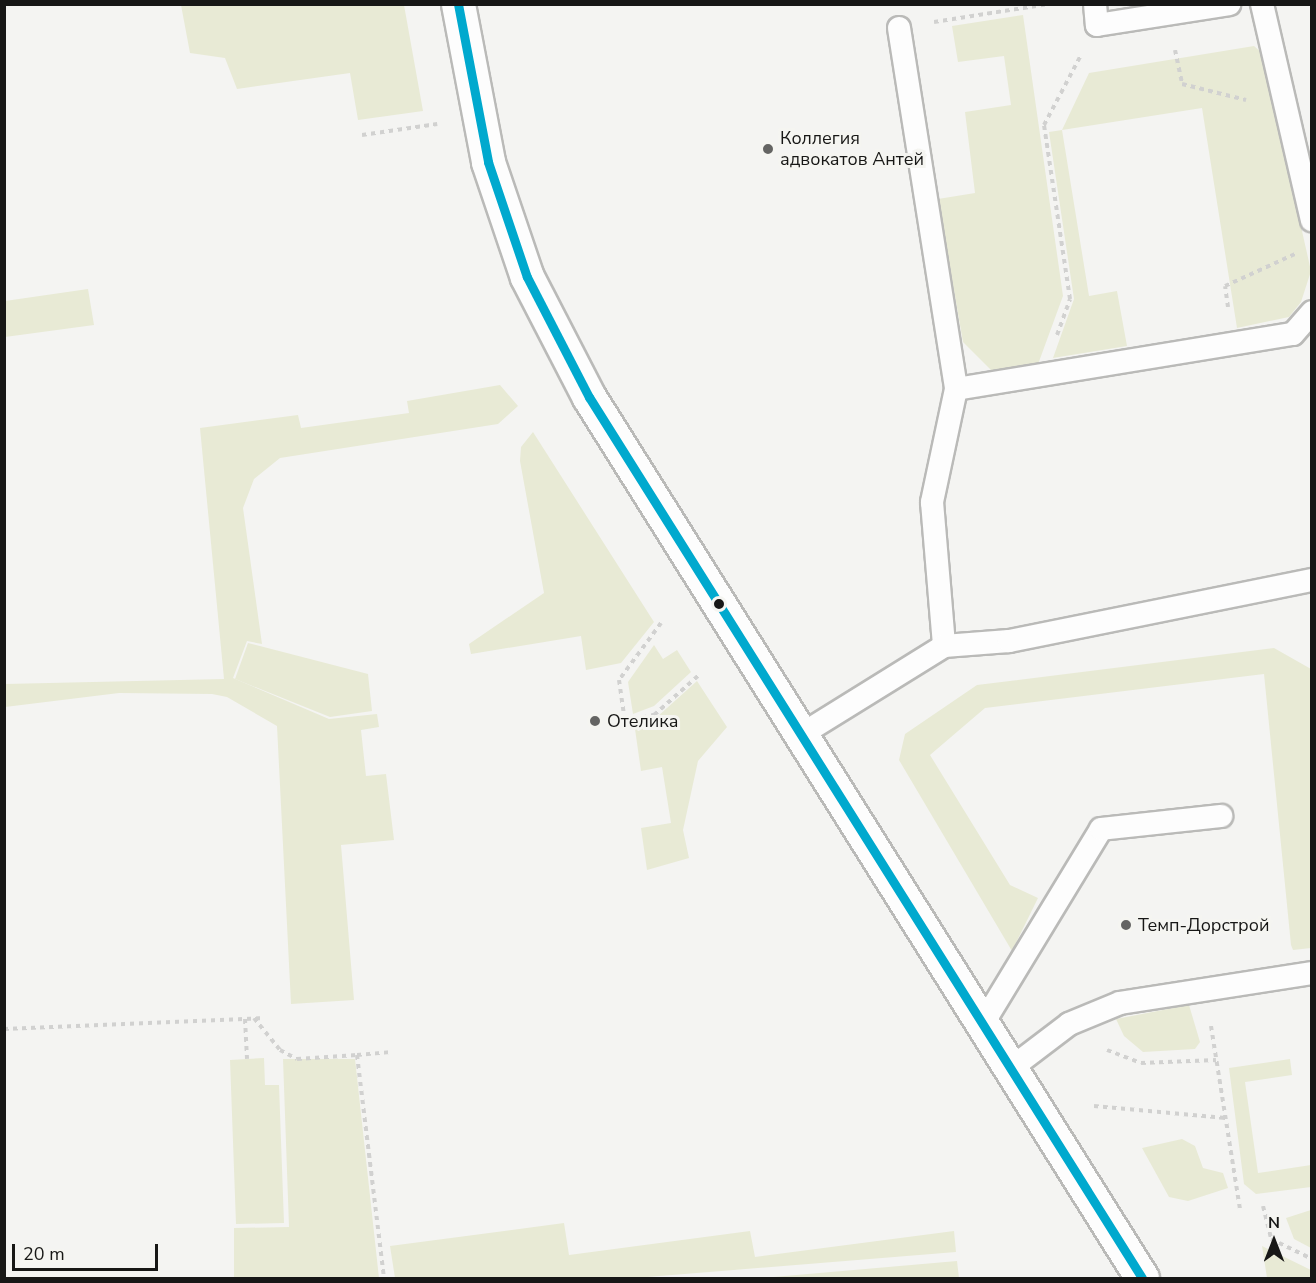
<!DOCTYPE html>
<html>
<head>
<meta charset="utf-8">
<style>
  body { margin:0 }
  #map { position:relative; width:1316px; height:1283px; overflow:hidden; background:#f4f4f2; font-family:"Nunito Sans",sans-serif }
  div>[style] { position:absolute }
  .green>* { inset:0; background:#e8ead5 }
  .path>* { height:4px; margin-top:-2px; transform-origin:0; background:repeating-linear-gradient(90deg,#d1d1d0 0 4.5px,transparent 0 9px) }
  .roads { filter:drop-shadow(2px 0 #babab8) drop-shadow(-2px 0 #babab8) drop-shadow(0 2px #babab8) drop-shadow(0 -2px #babab8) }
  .service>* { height:22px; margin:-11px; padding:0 11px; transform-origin:11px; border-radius:11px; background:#fdfdfd }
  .tertiary>* { height:33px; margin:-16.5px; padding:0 16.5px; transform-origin:16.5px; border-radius:16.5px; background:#fdfdfd }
  .bus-1>* { height:9px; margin:-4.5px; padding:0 4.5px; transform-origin:4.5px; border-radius:4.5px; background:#00a9ce }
  .dots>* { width:16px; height:16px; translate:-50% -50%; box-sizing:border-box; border:3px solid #f5f5f1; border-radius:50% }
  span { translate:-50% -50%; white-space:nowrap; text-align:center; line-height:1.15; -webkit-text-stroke:6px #f5f5f1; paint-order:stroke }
  .poi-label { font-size:18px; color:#171716 }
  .left { translate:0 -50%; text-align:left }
  .frame { position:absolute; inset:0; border:6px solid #171716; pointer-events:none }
  .north { position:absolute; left:1244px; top:1211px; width:60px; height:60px; -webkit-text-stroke:4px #f5f5f1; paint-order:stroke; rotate:0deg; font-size:16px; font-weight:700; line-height:24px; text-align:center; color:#171716 }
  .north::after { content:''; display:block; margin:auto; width:21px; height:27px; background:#171716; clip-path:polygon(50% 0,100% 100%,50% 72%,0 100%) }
  .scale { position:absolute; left:12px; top:1244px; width:146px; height:27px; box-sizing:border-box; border:3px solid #171716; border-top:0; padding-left:8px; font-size:18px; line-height:21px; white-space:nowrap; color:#171716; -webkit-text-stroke:4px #f5f5f1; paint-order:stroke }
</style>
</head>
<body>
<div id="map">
  <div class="green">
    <i style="clip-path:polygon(181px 5px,404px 5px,423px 111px,358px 120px,350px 73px,237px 89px,225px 58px,190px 53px)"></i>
    <i style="clip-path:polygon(1023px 15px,1063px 296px,1037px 367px,995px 374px,963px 342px,938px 199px,975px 193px,965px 112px,1011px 105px,1004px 56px,958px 62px,952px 26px)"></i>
    <i style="clip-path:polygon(1254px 46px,1262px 53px,1311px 271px,1301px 302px,1289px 317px,1237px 328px,1202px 108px,1062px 130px,1089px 296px,1117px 291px,1127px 346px,1053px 358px,1074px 299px,1049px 132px,1062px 130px,1089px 73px)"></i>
    <i style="clip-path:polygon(88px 289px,94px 325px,5px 337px,5px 301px)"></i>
    <i style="clip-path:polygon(500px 385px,518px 406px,498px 424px,280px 458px,254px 479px,243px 508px,262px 644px,247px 641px,233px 678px,329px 719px,377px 714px,379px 727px,361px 730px,366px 776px,386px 774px,394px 840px,341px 845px,354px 1000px,291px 1004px,277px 726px,227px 697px,212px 694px,119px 693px,5px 707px,5px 684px,224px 679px,200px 428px,298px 415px,301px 428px,409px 413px,407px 401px)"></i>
    <i style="clip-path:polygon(533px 432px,654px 622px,621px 663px,586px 670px,581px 636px,471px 654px,469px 644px,544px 593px,520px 461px,521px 447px)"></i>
    <i style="clip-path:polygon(248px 643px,368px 674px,372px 711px,330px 717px,235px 679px)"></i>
    <i style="clip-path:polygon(654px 645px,663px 659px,677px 650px,691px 672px,654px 706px,633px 714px,628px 682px)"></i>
    <i style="clip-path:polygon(1274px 648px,1311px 669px,1311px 948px,1293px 950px,1291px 945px,1264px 674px,985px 708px,930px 755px,1010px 885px,1038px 898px,1012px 951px,899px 760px,905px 734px,977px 685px)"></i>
    <i style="clip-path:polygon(697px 681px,727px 727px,698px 761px,683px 830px,689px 858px,647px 870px,641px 828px,671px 823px,662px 767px,641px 771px,634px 722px,657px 717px)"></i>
    <i style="clip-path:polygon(1189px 1005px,1200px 1042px,1195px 1049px,1143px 1052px,1124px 1036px,1116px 1019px)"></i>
    <i style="clip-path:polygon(264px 1058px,265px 1085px,279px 1085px,284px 1223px,236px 1224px,230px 1060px)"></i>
    <i style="clip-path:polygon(283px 1059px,355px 1059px,379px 1278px,234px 1278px,234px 1228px,289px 1227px)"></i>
    <i style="clip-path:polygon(1290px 1059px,1292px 1075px,1245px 1082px,1258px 1173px,1311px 1165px,1311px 1187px,1256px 1194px,1244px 1184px,1229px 1068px)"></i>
    <i style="clip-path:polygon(1182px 1139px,1195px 1146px,1203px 1168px,1223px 1173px,1228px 1188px,1188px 1201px,1169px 1197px,1142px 1148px)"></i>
    <i style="clip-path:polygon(1311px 1210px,1312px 1210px,1311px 1248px,1294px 1239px,1286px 1218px)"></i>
    <i style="clip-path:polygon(564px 1223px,569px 1255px,750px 1231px,755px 1257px,954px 1231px,956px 1252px,635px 1278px,395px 1278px,390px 1246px)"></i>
    <i style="clip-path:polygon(1262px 1246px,1311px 1270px,1311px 1278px,1267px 1278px)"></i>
    <i style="clip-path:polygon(957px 1261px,959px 1278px,762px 1278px)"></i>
  </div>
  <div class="path">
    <i style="left:934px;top:22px;width:116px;rotate:-8.9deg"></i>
    <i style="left:1175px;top:50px;width:35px;rotate:78deg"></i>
    <i style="left:1182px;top:84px;width:66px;rotate:14deg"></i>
    <i style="left:362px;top:135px;width:76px;rotate:-8.3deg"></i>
    <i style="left:1228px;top:307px;width:21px;rotate:-98deg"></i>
    <i style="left:1225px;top:286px;width:77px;rotate:-24.6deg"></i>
    <i style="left:1057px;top:335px;width:38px;rotate:-70deg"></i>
    <i style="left:1070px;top:299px;width:176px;rotate:-98.5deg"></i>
    <i style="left:1044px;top:125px;width:79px;rotate:-62.1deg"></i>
    <i style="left:661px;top:623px;width:71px;rotate:126.4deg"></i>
    <i style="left:619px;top:680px;width:42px;rotate:81.9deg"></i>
    <i style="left:625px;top:722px;width:30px;rotate:-14deg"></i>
    <i style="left:654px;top:715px;width:59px;rotate:-41.6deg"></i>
    <i style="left:254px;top:1018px;width:41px;rotate:50.9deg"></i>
    <i style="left:280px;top:1050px;width:19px;rotate:28deg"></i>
    <i style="left:297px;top:1059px;width:60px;rotate:-3.8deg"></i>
    <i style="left:357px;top:1055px;width:225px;rotate:83.1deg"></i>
    <i style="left:245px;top:1019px;width:40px;rotate:87.1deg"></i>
    <i style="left:1211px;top:1026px;width:186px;rotate:81deg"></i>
    <i style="left:4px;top:1029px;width:260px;rotate:-2.4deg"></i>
    <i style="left:1107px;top:1050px;width:36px;rotate:21deg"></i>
    <i style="left:1141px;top:1063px;width:75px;rotate:-2.3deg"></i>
    <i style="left:357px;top:1055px;width:33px;rotate:-5deg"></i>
    <i style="left:1094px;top:1106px;width:132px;rotate:5.2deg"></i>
    <i style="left:1263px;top:1206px;width:34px;rotate:76deg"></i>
    <i style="left:1271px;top:1239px;width:46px;rotate:26deg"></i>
  </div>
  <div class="roads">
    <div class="service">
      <i style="left:1095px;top:4px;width:21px;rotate:85deg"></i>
      <i style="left:1097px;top:25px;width:134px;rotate:-9deg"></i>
      <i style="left:1262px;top:4px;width:222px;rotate:77deg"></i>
      <i style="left:899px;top:28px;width:365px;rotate:81deg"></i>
      <i style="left:956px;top:389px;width:116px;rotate:102deg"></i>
      <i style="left:932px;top:502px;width:144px;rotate:85.2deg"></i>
      <i style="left:956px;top:389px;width:341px;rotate:-9.3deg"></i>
      <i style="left:1293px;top:334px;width:29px;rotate:-49deg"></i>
      <i style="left:799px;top:736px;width:171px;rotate:-31.8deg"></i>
      <i style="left:944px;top:646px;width:65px;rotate:-4.4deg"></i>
      <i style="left:1009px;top:641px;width:309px;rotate:-11.4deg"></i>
      <i style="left:982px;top:1025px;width:229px;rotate:-58.7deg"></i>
      <i style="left:1101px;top:829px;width:121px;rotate:-6.2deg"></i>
      <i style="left:1010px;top:1069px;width:74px;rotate:-37.3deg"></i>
      <i style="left:1069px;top:1024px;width:55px;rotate:-22.4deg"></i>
      <i style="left:1120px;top:1003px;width:194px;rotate:-8.9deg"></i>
    </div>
    <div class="tertiary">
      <i style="left:458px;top:4px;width:161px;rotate:79.2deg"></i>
      <i style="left:488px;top:162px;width:121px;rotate:71.3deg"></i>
      <i style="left:527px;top:277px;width:135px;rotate:62.7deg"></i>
      <i style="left:589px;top:397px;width:1040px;rotate:57.88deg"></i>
    </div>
  </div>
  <div class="bus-1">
    <i style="left:458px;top:4px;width:161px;rotate:79.2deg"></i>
    <i style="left:488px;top:162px;width:121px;rotate:71.3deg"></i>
    <i style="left:527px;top:277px;width:135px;rotate:62.7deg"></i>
    <i style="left:589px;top:397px;width:1040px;rotate:57.88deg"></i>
  </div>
  <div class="dots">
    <i style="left:768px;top:149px;background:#646463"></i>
    <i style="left:719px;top:604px;background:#171716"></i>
    <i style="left:595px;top:721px;background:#646463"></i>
    <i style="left:1126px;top:925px;background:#646463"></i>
  </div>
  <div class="poi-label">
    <span class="left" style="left:780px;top:149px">Коллегия<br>адвокатов Антей</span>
    <span class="left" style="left:607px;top:721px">Отелика</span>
    <span class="left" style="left:1138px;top:925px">Темп-Дорстрой</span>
  </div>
  <div class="frame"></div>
  <div class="north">N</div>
  <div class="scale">20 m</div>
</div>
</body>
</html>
